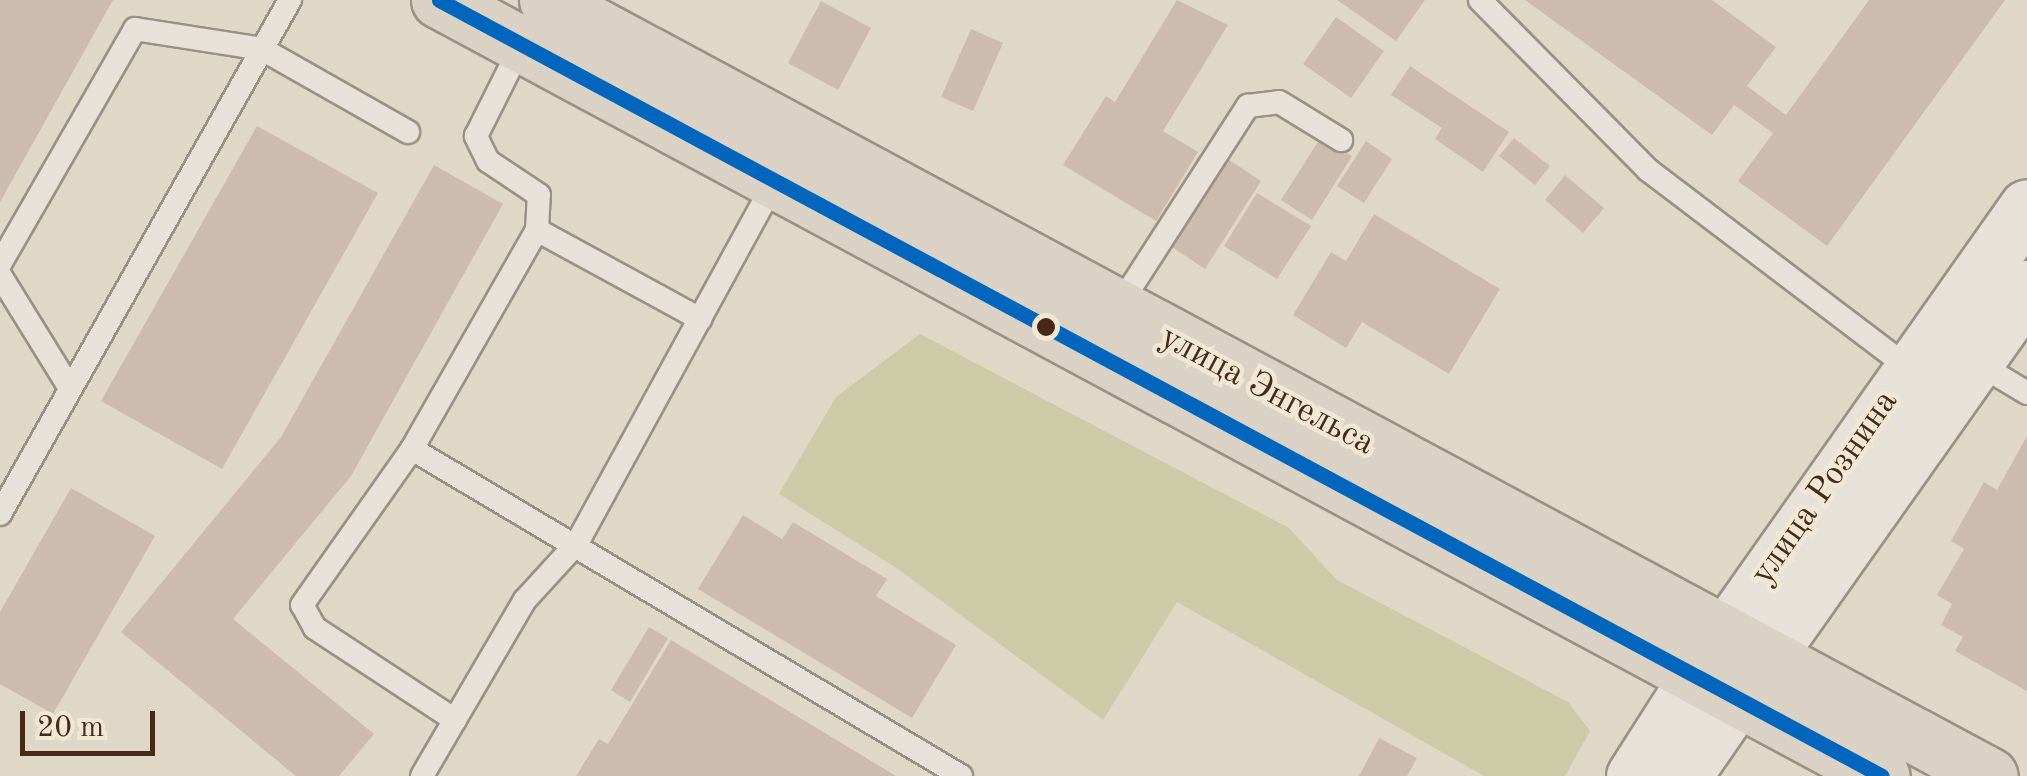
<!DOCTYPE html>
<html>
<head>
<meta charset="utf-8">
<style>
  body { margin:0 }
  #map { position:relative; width:2027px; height:776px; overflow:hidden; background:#e0d8c6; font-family:"Old Standard TT",serif }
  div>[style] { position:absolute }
  .green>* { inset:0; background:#cccaa7 }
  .building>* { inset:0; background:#cdbcad }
  .roads { filter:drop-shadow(2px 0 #9a9185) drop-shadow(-2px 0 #9a9185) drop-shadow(0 2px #9a9185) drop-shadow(0 -2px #9a9185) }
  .service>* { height:22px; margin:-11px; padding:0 11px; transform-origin:11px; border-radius:11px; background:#e6e2da }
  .secondary>* { height:55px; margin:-27.5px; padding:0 27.5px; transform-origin:27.5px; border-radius:27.5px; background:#e6e2da }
  .primary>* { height:55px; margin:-27.5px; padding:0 27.5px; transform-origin:27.5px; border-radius:27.5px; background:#dad2c4 }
  .bus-1>* { height:15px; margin:-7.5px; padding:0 7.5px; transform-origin:7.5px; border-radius:7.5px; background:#0065bd }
  .dots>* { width:28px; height:28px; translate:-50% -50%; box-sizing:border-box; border:5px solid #f1e8d3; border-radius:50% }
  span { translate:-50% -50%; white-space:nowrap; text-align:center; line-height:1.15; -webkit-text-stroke:9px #f1e8d3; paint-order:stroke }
  .street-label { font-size:35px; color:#482917 }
  .scale { position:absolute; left:20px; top:711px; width:135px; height:45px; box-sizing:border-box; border:5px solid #482917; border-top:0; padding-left:12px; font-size:30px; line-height:35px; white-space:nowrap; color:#482917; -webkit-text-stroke:8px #f1e8d3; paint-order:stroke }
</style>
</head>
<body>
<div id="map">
  <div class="green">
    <i style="clip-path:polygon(920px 334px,1289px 528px,1337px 580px,1568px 702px,1590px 731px,1565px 776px,1484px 776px,1177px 602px,1103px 720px,898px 569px,779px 494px,836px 397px)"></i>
  </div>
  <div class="building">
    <i style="clip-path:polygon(0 0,113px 0,0 202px)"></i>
    <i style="clip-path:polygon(1177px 0,1228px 25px,1163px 131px,1198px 152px,1156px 221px,1063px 165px,1106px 96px,1115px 102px)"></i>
    <i style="clip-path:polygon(1337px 0,1425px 0,1396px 41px)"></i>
    <i style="clip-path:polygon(1525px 0,1712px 0,1776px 47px,1747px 86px,1786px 115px,1869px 0,2005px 0,1827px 246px,1738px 181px,1773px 133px,1734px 105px,1712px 135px)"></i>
    <i style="clip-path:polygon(821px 1px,871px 28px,838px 90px,788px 63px)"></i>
    <i style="clip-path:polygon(1336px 17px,1384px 51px,1351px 98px,1303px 64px)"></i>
    <i style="clip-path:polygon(971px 29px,1003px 43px,973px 111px,941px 97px)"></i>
    <i style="clip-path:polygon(1410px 66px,1509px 132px,1483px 172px,1435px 139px,1442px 128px,1391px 95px)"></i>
    <i style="clip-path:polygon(257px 126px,378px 193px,222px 469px,101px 401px)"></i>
    <i style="clip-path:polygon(1321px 137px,1352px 156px,1312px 220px,1281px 200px)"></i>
    <i style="clip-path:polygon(1514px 138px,1550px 166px,1535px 185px,1499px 156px)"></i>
    <i style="clip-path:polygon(1366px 141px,1392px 159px,1364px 203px,1337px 186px)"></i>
    <i style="clip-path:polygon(1228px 159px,1261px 181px,1205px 269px,1172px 247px)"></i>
    <i style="clip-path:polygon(434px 165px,503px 204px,351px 476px,233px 619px,374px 734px,339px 776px,296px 776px,121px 632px,281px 437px)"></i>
    <i style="clip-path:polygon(1565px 175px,1604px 208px,1583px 233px,1545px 200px)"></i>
    <i style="clip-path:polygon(1257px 193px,1311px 226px,1277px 279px,1224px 246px)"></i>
    <i style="clip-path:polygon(1374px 214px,1500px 289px,1449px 374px,1362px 322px,1346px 348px,1293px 315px,1331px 252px,1346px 261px)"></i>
    <i style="clip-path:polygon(2027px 436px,2027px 691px,1955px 651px,1963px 637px,1941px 625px,1952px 604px,1937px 595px,1964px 549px,1951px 541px,1984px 482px,1997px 490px)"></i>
    <i style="clip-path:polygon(71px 488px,155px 536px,53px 714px,0 684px,0 612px)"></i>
    <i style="clip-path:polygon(743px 515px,782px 539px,793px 522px,887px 579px,876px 596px,956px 645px,912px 718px,698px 589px)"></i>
    <i style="clip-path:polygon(649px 627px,668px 638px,630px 702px,611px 690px)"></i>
    <i style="clip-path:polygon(671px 640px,896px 776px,576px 776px,599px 739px,608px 744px)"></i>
    <i style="clip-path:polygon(1379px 738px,1417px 758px,1407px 776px,1359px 776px)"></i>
  </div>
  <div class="roads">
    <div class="service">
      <i style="left:1480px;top:0;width:239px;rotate:45.3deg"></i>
      <i style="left:1648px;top:170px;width:328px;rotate:37.2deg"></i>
      <i style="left:537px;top:230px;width:186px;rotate:28.6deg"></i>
      <i style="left:0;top:264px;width:271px;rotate:-60.1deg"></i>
      <i style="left:135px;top:29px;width:129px;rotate:8.9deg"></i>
      <i style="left:262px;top:49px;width:168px;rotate:29.6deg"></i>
      <i style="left:0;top:275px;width:129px;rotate:58.3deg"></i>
      <i style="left:1117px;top:309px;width:242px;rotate:-57.2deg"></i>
      <i style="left:1248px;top:106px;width:31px;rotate:-7deg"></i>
      <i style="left:1279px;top:102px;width:73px;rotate:31.5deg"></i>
      <i style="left:1974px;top:361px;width:62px;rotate:31.1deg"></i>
      <i style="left:412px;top:449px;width:639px;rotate:30.78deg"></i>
      <i style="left:0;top:514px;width:590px;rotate:-60.57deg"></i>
      <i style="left:455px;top:720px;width:168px;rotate:-146.7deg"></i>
      <i style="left:315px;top:628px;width:26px;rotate:-119deg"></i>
      <i style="left:302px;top:605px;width:191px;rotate:-54.8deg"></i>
      <i style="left:412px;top:449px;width:252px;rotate:-60.3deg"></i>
      <i style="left:537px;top:230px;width:35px;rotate:-87deg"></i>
      <i style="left:539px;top:195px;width:61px;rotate:-146.3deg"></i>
      <i style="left:488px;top:161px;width:28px;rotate:-116deg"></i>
      <i style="left:476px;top:136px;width:103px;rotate:-63.4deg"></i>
      <i style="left:422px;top:776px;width:204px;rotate:-59.7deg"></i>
      <i style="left:525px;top:600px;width:77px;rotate:-47.6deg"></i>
      <i style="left:577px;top:543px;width:415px;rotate:-61.3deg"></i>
    </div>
    <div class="secondary">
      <i style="left:1723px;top:638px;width:527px;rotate:-54.8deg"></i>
      <i style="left:1764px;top:660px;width:456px;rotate:-54.7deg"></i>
      <i style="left:1634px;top:776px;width:115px;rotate:-57.4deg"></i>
      <i style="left:1683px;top:776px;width:91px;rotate:-55.3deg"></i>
    </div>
    <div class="primary">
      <i style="left:439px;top:0;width:1638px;rotate:28.27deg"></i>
      <i style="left:547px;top:0;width:1638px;rotate:28.27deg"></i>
    </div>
  </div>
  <div class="bus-1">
    <i style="left:439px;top:0;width:1638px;rotate:28.27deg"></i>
  </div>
  <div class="dots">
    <i style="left:1046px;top:327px;background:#482917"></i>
  </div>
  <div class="street-label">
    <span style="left:1267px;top:391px;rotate:28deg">улица Энгельса</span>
    <span style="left:1825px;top:488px;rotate:-55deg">улица Рознина</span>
  </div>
  <div class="scale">20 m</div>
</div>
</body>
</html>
